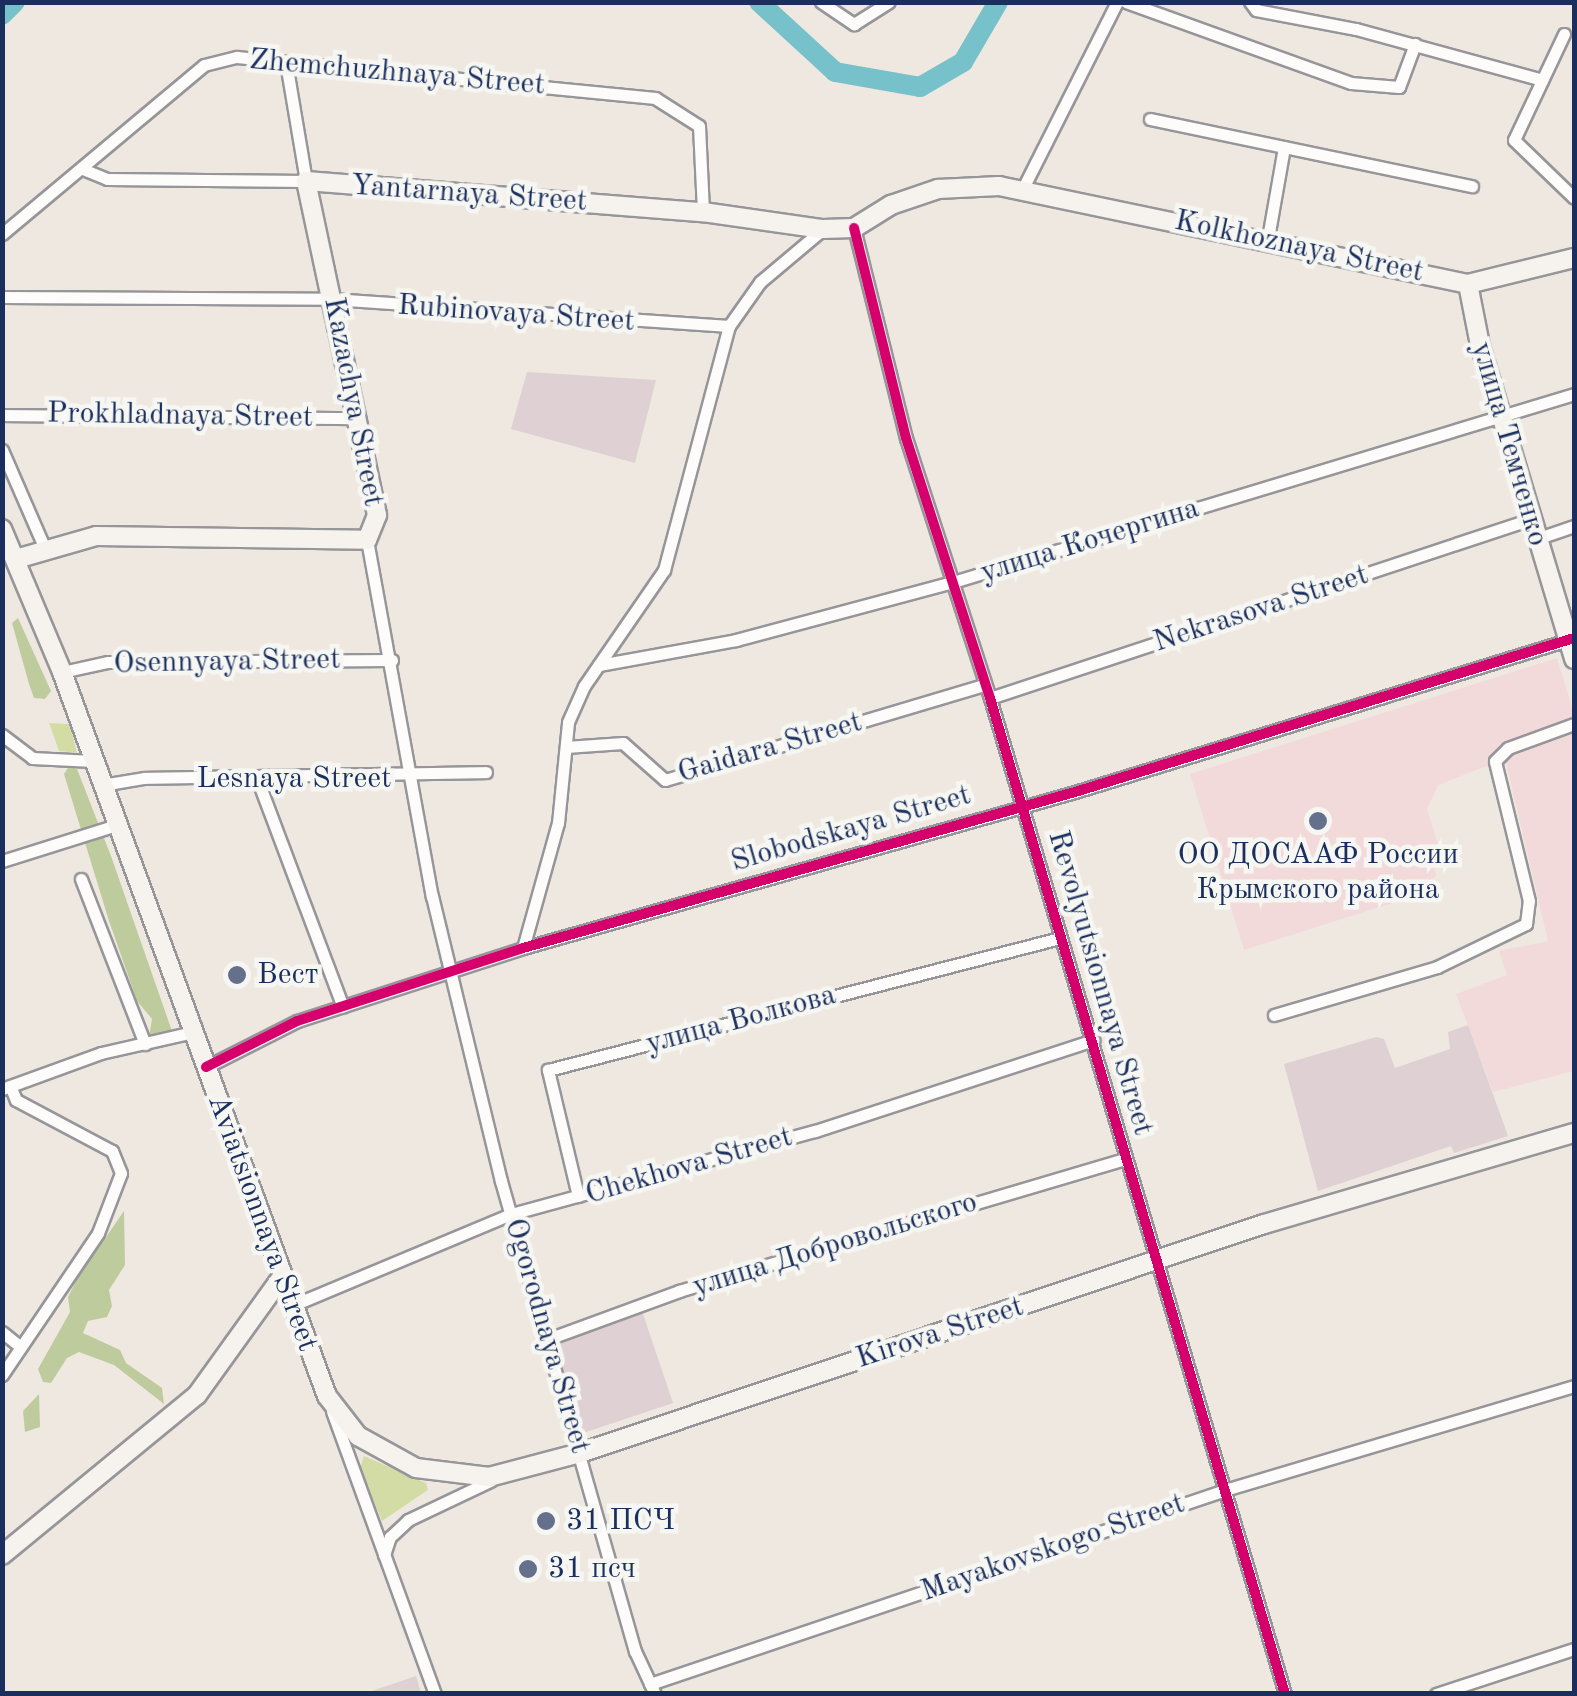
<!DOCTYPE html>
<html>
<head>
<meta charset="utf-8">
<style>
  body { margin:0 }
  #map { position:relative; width:1577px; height:1696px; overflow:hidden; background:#efe8e0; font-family:"Old Standard TT",serif }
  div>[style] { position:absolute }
  .built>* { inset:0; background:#f3dada }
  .industrial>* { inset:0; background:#ded0d3 }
  .green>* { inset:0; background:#d4dca6 }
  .forest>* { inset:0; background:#becc9d }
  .river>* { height:20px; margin:-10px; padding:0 10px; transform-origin:10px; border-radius:10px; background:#77c1ca }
  .roads { filter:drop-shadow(2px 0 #96969a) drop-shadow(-2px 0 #96969a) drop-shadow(0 2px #96969a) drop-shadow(0 -2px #96969a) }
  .street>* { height:11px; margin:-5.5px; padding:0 5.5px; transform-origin:5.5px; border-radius:5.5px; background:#fdfcfa }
  .secondary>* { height:18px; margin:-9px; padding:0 9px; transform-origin:9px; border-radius:9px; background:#f6f2ed }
  .cycleway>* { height:10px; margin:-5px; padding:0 5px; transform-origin:5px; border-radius:5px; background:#d6006c }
  .dots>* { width:28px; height:28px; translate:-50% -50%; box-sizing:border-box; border:5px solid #f6f6f2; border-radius:50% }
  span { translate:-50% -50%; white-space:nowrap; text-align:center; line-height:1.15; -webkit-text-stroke:9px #f6f6f2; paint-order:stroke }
  .street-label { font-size:30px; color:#1b2f5e }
  .poi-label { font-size:30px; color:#1b2f5e }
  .left { translate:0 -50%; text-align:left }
  .frame { position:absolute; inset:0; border:5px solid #1b2f5e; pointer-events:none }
</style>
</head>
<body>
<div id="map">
  <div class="built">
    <i style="clip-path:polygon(1557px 658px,1574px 714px,1574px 1071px,1493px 1092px,1456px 994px,1507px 975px,1499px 951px,1548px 941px,1505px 759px,1438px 785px,1427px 809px,1438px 844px,1430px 847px,1436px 876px,1402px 900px,1244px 950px,1190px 774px)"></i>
  </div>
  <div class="industrial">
    <i style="clip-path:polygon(527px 372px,656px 380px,635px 463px,511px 429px)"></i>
    <i style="clip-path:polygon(1468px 1025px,1508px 1136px,1454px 1153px,1451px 1146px,1318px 1191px,1284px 1064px,1376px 1037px,1384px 1039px,1395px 1068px,1450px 1049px,1448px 1032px)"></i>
    <i style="clip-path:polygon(642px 1311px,673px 1403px,583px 1433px,556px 1348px,561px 1337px)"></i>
    <i style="clip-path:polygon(416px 1676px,421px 1693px,366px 1693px)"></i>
  </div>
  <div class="green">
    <i style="clip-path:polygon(49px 723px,70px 724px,77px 753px,59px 751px)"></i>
    <i style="clip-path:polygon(364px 1456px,426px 1483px,428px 1490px,382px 1521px,360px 1468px)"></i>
  </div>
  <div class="forest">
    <i style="clip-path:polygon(18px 618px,51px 691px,45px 699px,34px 698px,29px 684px,12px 623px)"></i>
    <i style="clip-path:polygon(69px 766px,77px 769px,111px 856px,173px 1034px,149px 1037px,152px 1019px,137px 1001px,109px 921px,64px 774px)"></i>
    <i style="clip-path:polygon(124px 1211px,125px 1265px,109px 1290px,112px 1306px,107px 1317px,88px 1321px,83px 1333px,120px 1350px,126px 1363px,162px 1388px,164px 1404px,114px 1365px,79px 1352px,67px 1358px,51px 1383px,43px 1382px,38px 1369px,70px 1312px,68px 1297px,77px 1279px)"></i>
    <i style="clip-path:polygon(39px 1394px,40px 1427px,25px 1432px,23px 1411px)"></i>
  </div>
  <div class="river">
    <i style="left:759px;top:2px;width:103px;rotate:42.6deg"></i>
    <i style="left:835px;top:72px;width:86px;rotate:10deg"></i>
    <i style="left:920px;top:87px;width:50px;rotate:-30.2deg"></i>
    <i style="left:963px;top:62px;width:69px;rotate:-59.7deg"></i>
    <i style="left:2px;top:15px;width:18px;rotate:-45deg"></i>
  </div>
  <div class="roads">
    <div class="street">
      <i style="left:821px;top:2px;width:40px;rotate:34deg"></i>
      <i style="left:854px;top:24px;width:41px;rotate:-32.2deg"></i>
      <i style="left:1126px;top:2px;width:239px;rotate:19.8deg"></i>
      <i style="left:1351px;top:83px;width:48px;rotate:4.8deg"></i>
      <i style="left:1399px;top:87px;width:46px;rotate:-69.6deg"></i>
      <i style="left:1250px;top:2px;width:10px;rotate:53deg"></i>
      <i style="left:1256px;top:10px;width:102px;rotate:10.8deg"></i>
      <i style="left:1356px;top:29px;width:193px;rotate:15.3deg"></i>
      <i style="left:1564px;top:34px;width:117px;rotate:115.3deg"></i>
      <i style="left:1514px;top:140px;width:83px;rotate:44deg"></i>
      <i style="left:1150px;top:119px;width:329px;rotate:11.8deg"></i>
      <i style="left:85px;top:170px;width:24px;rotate:22deg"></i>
      <i style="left:107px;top:179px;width:199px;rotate:0.6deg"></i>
      <i style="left:306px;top:181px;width:120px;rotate:-99.6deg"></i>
      <i style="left:1022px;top:190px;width:211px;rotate:-63.2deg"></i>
      <i style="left:854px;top:228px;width:216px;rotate:76.1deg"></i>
      <i style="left:906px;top:438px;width:273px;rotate:72.1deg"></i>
      <i style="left:990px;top:698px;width:1039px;rotate:73.5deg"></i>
      <i style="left:2px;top:234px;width:263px;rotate:-39.9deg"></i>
      <i style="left:204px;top:65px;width:34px;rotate:-14deg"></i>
      <i style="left:237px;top:57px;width:420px;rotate:5.6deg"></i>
      <i style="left:655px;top:98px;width:52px;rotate:32.5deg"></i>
      <i style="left:699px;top:126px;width:86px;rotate:87.3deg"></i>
      <i style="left:1268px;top:238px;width:92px;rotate:-80deg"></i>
      <i style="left:2px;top:297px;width:330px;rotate:0.3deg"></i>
      <i style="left:332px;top:299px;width:398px;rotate:3.9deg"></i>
      <i style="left:2px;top:415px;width:356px;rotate:0.5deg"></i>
      <i style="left:2px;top:450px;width:108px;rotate:66.5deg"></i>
      <i style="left:1536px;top:539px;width:40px;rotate:-18.9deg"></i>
      <i style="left:367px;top:540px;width:362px;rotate:79.7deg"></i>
      <i style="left:432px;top:896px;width:293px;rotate:76.4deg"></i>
      <i style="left:501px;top:1181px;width:489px;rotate:74.1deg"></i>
      <i style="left:635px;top:1651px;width:47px;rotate:65.1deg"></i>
      <i style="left:599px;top:665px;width:139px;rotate:-10.3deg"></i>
      <i style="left:736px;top:640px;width:225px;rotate:-15deg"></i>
      <i style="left:953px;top:582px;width:649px;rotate:-16.84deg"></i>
      <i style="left:62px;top:672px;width:47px;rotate:-12.3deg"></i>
      <i style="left:108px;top:662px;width:284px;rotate:-0.4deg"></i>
      <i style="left:990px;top:698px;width:570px;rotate:-18.31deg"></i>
      <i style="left:2px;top:735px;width:38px;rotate:37deg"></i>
      <i style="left:32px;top:758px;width:61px;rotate:2.8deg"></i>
      <i style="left:566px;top:747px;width:57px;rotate:-4deg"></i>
      <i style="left:623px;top:743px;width:56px;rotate:41.4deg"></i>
      <i style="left:665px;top:780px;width:333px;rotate:-16.6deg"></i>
      <i style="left:258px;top:781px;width:241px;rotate:69.4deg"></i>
      <i style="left:102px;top:785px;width:43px;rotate:-9.5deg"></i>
      <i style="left:144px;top:778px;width:342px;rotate:-1deg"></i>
      <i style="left:2px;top:861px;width:120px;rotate:-17.5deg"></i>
      <i style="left:81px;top:879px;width:177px;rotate:68.8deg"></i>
      <i style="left:523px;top:948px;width:130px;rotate:-74.4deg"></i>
      <i style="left:558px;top:823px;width:101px;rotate:-84.3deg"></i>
      <i style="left:568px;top:722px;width:39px;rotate:-66deg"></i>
      <i style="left:584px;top:686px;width:141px;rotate:-55.4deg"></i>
      <i style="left:664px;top:570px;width:253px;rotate:-75.1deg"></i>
      <i style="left:729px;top:326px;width:54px;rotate:-54.8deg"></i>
      <i style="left:760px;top:282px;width:82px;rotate:-40.1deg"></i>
      <i style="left:1274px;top:1015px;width:170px;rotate:-16.4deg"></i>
      <i style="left:1437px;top:967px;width:99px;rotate:-25.8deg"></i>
      <i style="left:1526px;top:924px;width:23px;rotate:-83deg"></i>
      <i style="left:1529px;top:901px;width:144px;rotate:-103.7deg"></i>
      <i style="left:1495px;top:761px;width:18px;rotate:-45deg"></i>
      <i style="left:1508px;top:748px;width:70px;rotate:-20deg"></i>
      <i style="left:206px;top:1067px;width:102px;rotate:-26.8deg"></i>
      <i style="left:297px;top:1021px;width:237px;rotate:-17.9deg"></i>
      <i style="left:523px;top:948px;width:574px;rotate:-15.78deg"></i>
      <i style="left:1075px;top:792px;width:522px;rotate:-17.15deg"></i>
      <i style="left:2px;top:1089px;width:105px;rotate:-20deg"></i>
      <i style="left:101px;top:1053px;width:94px;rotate:-12.9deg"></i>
      <i style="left:578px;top:1196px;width:130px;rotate:-103.4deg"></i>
      <i style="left:548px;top:1070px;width:529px;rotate:-14.46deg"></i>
      <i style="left:291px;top:1306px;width:238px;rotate:-22.7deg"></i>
      <i style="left:511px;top:1214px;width:315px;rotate:-15.3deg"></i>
      <i style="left:815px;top:1131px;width:293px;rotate:-18.1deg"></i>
      <i style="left:2px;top:1332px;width:22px;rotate:39deg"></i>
      <i style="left:548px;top:1339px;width:140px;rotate:-20.1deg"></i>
      <i style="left:679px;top:1291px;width:465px;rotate:-16.5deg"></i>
      <i style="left:2px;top:1375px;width:171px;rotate:-55.9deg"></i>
      <i style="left:98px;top:1233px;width:64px;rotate:-69deg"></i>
      <i style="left:121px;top:1173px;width:24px;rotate:-112deg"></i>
      <i style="left:112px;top:1151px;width:109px;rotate:-152deg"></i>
      <i style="left:16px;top:1100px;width:15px;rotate:-113deg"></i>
      <i style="left:332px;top:1411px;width:301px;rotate:70deg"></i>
      <i style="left:384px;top:1555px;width:19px;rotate:-72deg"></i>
      <i style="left:390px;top:1537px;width:25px;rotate:-43deg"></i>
      <i style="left:408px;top:1520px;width:91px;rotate:-25.4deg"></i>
      <i style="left:650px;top:1684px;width:607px;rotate:-18.64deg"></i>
      <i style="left:1225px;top:1490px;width:364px;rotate:-16.6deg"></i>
      <i style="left:1436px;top:1694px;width:145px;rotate:-18.1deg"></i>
    </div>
    <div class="secondary">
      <i style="left:1468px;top:284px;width:62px;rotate:78.9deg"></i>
      <i style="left:1480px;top:345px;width:328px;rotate:73.3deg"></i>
      <i style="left:2px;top:529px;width:155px;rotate:67.2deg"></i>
      <i style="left:62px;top:672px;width:771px;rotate:69.9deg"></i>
      <i style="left:327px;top:1396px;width:51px;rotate:52.2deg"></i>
      <i style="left:358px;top:1436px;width:66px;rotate:28.9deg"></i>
      <i style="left:416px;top:1468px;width:74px;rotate:7deg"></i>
      <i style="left:489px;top:1477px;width:94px;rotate:-14.8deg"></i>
      <i style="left:580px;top:1453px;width:721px;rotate:-18.51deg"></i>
      <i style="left:1264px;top:1224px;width:323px;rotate:-16.4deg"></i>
      <i style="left:16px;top:559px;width:83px;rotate:-16deg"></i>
      <i style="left:96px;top:536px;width:271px;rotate:0.8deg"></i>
      <i style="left:367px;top:540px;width:27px;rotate:-68deg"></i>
      <i style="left:377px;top:515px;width:341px;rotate:-102deg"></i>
      <i style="left:306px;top:181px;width:398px;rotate:4.5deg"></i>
      <i style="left:703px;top:212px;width:121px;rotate:8.1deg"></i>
      <i style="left:823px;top:229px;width:31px;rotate:-2deg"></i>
      <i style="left:854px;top:228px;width:44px;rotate:-31.9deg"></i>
      <i style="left:891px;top:205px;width:50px;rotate:-18.8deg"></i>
      <i style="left:938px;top:189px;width:61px;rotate:-2.8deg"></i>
      <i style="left:999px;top:186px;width:479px;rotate:11.8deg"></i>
      <i style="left:1468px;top:284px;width:109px;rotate:-13.8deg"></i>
      <i style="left:2px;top:1555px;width:252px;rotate:-39.4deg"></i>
      <i style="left:197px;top:1395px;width:144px;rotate:-54.3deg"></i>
    </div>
  </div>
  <div class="cycleway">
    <i style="left:854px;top:228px;width:216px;rotate:76.1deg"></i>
    <i style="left:906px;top:438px;width:273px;rotate:72.1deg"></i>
    <i style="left:990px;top:698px;width:1039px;rotate:73.5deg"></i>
    <i style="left:206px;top:1067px;width:102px;rotate:-26.8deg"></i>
    <i style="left:297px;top:1021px;width:237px;rotate:-17.9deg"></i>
    <i style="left:523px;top:948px;width:574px;rotate:-15.78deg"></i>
    <i style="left:1075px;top:792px;width:522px;rotate:-17.15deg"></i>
  </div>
  <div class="dots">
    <i style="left:1318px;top:821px;background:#65708c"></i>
    <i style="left:237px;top:975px;background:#65708c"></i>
    <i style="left:546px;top:1521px;background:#65708c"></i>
    <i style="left:528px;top:1569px;background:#65708c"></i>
  </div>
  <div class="street-label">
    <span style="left:397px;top:73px;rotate:5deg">Zhemchuzhnaya Street</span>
    <span style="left:469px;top:194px;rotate:4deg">Yantarnaya Street</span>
    <span style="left:1299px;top:247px;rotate:12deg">Kolkhoznaya Street</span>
    <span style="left:516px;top:314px;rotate:4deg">Rubinovaya Street</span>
    <span style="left:353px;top:402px;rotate:79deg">Kazachya Street</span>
    <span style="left:180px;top:416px;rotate:1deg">Prokhladnaya Street</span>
    <span style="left:1509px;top:444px;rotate:74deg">улица Темченко</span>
    <span style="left:1090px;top:541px;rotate:-17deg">улица Кочергина</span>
    <span style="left:1261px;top:609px;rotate:-18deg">Nekrasova Street</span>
    <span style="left:227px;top:662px;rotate:-1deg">Osennyaya Street</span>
    <span style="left:770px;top:748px;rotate:-16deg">Gaidara Street</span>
    <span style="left:294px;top:779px">Lesnaya Street</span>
    <span style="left:851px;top:829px;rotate:-16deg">Slobodskaya Street</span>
    <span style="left:1100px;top:983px;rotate:74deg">Revolyutsionnaya Street</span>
    <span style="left:741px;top:1020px;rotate:-15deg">улица Волкова</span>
    <span style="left:689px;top:1166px;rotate:-16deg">Chekhova Street</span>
    <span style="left:262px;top:1223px;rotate:70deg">Aviatsionnaya Street</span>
    <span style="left:835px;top:1245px;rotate:-17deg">улица Добровольского</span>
    <span style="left:940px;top:1333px;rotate:-18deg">Kirova Street</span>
    <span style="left:547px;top:1336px;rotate:74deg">Ogorodnaya Street</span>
    <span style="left:1053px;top:1548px;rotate:-19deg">Mayakovskogo Street</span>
  </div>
  <div class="poi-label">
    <span style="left:1318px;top:872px">ОО ДОСААФ России<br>Крымского района</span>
    <span class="left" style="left:257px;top:975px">Вест</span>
    <span class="left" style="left:566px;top:1521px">31 ПСЧ</span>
    <span class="left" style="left:548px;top:1569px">31 псч</span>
  </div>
  <div class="frame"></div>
</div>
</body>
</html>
